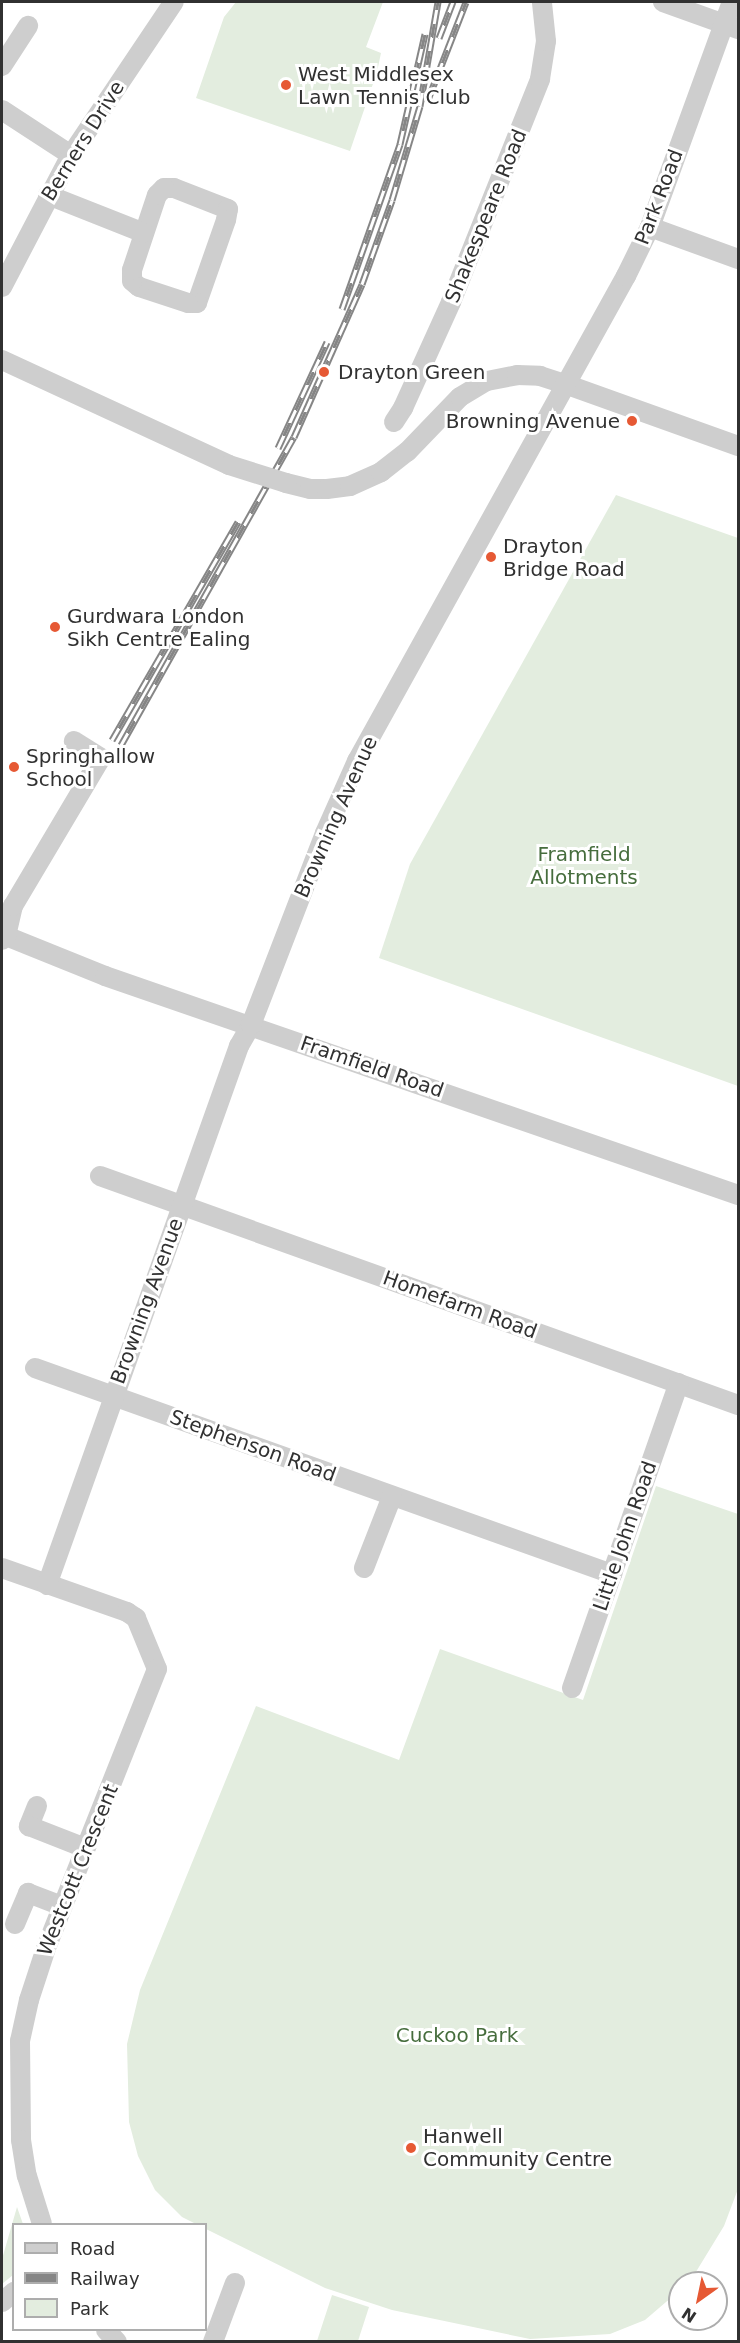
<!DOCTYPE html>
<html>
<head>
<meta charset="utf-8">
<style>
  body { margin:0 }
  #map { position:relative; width:740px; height:2343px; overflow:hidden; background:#fff; font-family:"DejaVu Sans",sans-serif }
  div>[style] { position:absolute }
  .green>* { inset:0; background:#e3eddf }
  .minor>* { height:20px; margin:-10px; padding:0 10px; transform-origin:10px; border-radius:10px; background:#cecece }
  .rail>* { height:7px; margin-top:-3.5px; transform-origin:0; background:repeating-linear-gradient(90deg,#fff 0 14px,#868686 0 28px); box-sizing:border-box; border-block:2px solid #868686 }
  .minor-bridge>* { height:20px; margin:-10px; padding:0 10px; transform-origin:10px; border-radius:10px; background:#cecece }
  .dots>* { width:16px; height:16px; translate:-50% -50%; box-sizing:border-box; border:3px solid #fff; border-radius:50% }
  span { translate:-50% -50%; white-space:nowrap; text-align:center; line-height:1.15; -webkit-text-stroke:6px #fff; paint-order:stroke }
  .poi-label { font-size:20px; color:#313131 }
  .left { translate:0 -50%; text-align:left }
  .right { translate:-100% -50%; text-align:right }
  .street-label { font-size:20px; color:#313131 }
  .park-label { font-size:20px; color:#466d3d }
  .frame { position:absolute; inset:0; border:3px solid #313131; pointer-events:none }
  .legend { position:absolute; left:12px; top:2223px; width:195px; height:108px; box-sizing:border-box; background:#fff; border:2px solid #adadad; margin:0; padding:8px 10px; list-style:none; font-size:18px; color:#313131 }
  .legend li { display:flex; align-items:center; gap:12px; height:30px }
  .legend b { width:30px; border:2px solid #adadad }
  .north { position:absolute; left:668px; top:2271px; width:60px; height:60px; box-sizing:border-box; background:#fff; border:2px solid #adadad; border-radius:50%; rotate:213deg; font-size:16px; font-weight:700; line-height:24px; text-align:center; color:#313131 }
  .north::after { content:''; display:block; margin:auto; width:21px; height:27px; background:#e65934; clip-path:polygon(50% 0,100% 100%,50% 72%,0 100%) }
</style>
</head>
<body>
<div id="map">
  <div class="green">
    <i style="clip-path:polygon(236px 2px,383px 2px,366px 47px,381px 53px,377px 72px,350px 151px,196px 98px,224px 17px)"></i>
    <i style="clip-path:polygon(616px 495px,738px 538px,738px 1086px,379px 958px,410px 864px)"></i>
    <i style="clip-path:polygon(656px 1486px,738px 1514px,738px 2189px,724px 2226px,691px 2280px,680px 2283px,680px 2290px,645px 2320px,610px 2334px,530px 2339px,392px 2310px,325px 2288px,206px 2229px,206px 2224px,196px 2224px,182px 2217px,155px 2190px,138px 2156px,129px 2122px,127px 2044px,140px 1990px,256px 1706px,399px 1760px,440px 1649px,583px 1700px)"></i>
    <i style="clip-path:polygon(17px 2207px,23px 2224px,14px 2224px,13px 2275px,2px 2284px,2px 2259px)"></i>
    <i style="clip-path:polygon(332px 2295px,369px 2307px,358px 2341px,317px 2341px)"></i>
  </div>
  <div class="minor">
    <i style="left:663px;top:2px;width:80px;rotate:19.8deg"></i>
    <i style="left:2px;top:66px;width:48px;rotate:-57deg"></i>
    <i style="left:2px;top:110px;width:82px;rotate:33.1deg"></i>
    <i style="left:164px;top:188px;width:10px"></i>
    <i style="left:174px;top:188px;width:58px;rotate:21.3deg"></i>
    <i style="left:228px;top:209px;width:11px;rotate:100deg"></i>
    <i style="left:226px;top:220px;width:88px;rotate:109.3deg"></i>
    <i style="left:197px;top:303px;width:9px;rotate:180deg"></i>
    <i style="left:188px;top:303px;width:52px;rotate:-161.9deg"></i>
    <i style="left:139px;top:287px;width:9px;rotate:-139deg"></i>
    <i style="left:132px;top:281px;width:11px;rotate:-90deg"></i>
    <i style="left:132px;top:270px;width:79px;rotate:-71.6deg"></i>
    <i style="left:157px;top:195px;width:10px;rotate:-45deg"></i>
    <i style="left:48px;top:195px;width:103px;rotate:21.6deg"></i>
    <i style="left:650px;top:227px;width:94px;rotate:20deg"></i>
    <i style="left:2px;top:287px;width:149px;rotate:-62.4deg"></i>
    <i style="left:71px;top:155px;width:184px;rotate:-56.1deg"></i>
    <i style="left:2px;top:360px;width:250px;rotate:24.8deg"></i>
    <i style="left:394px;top:422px;width:17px;rotate:-57deg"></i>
    <i style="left:403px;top:408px;width:116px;rotate:-65.6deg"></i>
    <i style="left:451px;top:302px;width:240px;rotate:-68.2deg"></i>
    <i style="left:540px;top:79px;width:38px;rotate:-81deg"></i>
    <i style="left:546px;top:41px;width:39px;rotate:-96deg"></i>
    <i style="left:286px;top:483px;width:25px;rotate:14deg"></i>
    <i style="left:310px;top:489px;width:17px"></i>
    <i style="left:327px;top:489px;width:23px;rotate:-7deg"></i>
    <i style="left:350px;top:486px;width:34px;rotate:-24deg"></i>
    <i style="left:381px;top:472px;width:33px;rotate:-38deg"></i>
    <i style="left:407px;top:452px;width:76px;rotate:-46.1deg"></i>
    <i style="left:460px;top:397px;width:31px;rotate:-31deg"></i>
    <i style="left:487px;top:381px;width:31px;rotate:-11deg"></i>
    <i style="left:517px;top:375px;width:23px;rotate:2deg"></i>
    <i style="left:540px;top:376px;width:26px;rotate:18deg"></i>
    <i style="left:565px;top:384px;width:184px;rotate:19.7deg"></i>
    <i style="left:6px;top:936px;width:107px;rotate:22deg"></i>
    <i style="left:105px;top:976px;width:670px;rotate:19.08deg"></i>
    <i style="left:2px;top:940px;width:6px;rotate:-45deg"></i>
    <i style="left:6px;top:936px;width:31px;rotate:-77deg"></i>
    <i style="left:13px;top:906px;width:172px;rotate:-59.3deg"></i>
    <i style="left:101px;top:758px;width:32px;rotate:-148deg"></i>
    <i style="left:100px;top:1176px;width:678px;rotate:19.74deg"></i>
    <i style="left:35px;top:1368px;width:613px;rotate:19.65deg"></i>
    <i style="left:2px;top:1568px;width:133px;rotate:19.4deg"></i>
    <i style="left:127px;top:1612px;width:11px;rotate:34deg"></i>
    <i style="left:136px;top:1618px;width:55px;rotate:67.6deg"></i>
    <i style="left:157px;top:1669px;width:297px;rotate:111.7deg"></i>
    <i style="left:47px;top:1945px;width:58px;rotate:108.1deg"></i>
    <i style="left:29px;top:2000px;width:42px;rotate:102.4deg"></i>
    <i style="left:20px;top:2041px;width:99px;rotate:89.4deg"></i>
    <i style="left:21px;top:2140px;width:36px;rotate:81deg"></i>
    <i style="left:27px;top:2176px;width:50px;rotate:72.6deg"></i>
    <i style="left:364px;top:1568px;width:77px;rotate:-68.7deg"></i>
    <i style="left:47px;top:1585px;width:572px;rotate:-70.39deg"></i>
    <i style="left:239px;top:1046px;width:24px;rotate:-60deg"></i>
    <i style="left:251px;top:1025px;width:206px;rotate:-68.9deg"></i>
    <i style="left:325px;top:833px;width:79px;rotate:-66deg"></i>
    <i style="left:357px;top:761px;width:555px;rotate:-60.99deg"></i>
    <i style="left:626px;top:276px;width:55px;rotate:-63.9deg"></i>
    <i style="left:650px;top:227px;width:239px;rotate:-70deg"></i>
    <i style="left:572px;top:1688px;width:323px;rotate:-70.7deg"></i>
    <i style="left:37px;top:1806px;width:22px;rotate:112deg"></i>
    <i style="left:29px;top:1826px;width:60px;rotate:21.4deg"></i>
    <i style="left:15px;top:1924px;width:34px;rotate:-67deg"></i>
    <i style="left:28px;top:1893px;width:36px;rotate:21deg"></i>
    <i style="left:2px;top:2302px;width:16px;rotate:-40deg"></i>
    <i style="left:106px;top:2330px;width:16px;rotate:47deg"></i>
    <i style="left:213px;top:2342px;width:63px;rotate:-69.6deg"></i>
  </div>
  <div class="rail">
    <i style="left:439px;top:38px;width:39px;rotate:-69deg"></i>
    <i style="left:427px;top:102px;width:107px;rotate:-68.7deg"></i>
    <i style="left:342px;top:309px;width:175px;rotate:-70.6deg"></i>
    <i style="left:400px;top:144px;width:113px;rotate:-77.2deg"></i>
    <i style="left:278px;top:448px;width:117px;rotate:-65.2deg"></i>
    <i style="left:112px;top:740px;width:252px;rotate:-60deg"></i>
    <i style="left:121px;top:745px;width:353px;rotate:-60.7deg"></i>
    <i style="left:294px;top:437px;width:167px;rotate:-66deg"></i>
    <i style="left:362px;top:284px;width:89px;rotate:-70.3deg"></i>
    <i style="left:392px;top:200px;width:98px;rotate:-73.4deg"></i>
    <i style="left:420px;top:106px;width:106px;rotate:-80.2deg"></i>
  </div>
  <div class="minor-bridge">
    <i style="left:229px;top:465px;width:60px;rotate:17.5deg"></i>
  </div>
  <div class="dots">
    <i style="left:286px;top:85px;background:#e65934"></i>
    <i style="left:324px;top:372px;background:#e65934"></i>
    <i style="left:632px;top:421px;background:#e65934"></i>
    <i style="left:491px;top:557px;background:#e65934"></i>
    <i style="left:55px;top:627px;background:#e65934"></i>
    <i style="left:14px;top:767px;background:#e65934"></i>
    <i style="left:411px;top:2148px;background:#e65934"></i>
  </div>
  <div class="poi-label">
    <span class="left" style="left:298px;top:86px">West Middlesex<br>Lawn Tennis Club</span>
    <span class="left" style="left:338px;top:372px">Drayton Green</span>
    <span class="right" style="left:620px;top:421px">Browning Avenue</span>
    <span class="left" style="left:503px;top:558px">Drayton<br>Bridge Road</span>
    <span class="left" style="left:67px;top:628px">Gurdwara London<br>Sikh Centre Ealing</span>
    <span class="left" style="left:26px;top:768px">Springhallow<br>School</span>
    <span class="left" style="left:423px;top:2148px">Hanwell<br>Community Centre</span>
  </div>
  <div class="street-label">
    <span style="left:83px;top:141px;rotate:-58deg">Berners Drive</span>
    <span style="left:659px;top:197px;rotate:-69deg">Park Road</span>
    <span style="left:486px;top:216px;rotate:-68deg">Shakespeare Road</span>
    <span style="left:336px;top:817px;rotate:-66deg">Browning Avenue</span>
    <span style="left:372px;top:1067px;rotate:19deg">Framfield Road</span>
    <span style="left:147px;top:1301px;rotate:-70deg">Browning Avenue</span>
    <span style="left:460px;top:1305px;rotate:20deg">Homefarm Road</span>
    <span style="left:253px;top:1446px;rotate:20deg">Stephenson Road</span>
    <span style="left:625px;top:1536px;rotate:-71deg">Little John Road</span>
    <span style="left:78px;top:1870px;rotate:-68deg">Westcott Crescent</span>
  </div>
  <div class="park-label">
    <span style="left:584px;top:866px">Framfield<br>Allotments</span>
    <span style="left:457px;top:2035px">Cuckoo Park</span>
  </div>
  <div class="frame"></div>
  <ul class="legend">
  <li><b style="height:8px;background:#cecece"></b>Road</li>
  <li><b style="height:8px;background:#868686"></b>Railway</li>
  <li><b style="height:16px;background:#e3eddf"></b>Park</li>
  </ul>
  <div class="north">N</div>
</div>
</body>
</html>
